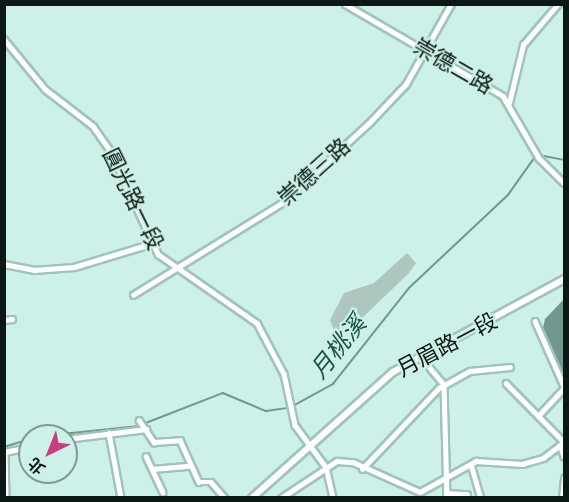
<!DOCTYPE html>
<html>
<head>
<meta charset="utf-8">
<style>
  body { margin:0 }
  #map { position:relative; width:569px; height:502px; overflow:hidden; background:#cdf1e8; font-family:Figtree,"Noto Sans TC",sans-serif }
  div>[style] { position:absolute }
  .green>* { inset:0; background:#adc6c0 }
  .water>* { inset:0; background:#70988f }
  .stream>* { height:1.5px; margin:-0.75px; padding:0 0.75px; transform-origin:0.75px; border-radius:0.75px; background:#70988f }
  .roads { filter:drop-shadow(2px 0 #a0c3bb) drop-shadow(-2px 0 #a0c3bb) drop-shadow(0 2px #a0c3bb) drop-shadow(0 -2px #a0c3bb) }
  .street>* { height:4.5px; margin:-2.25px; padding:0 2.25px; transform-origin:2.25px; border-radius:2.25px; background:#fff }
  .secondary>* { height:6px; margin:-3px; padding:0 3px; transform-origin:3px; border-radius:3px; background:#fff }
  span { translate:-50% -50%; white-space:nowrap; text-align:center; line-height:1.15; -webkit-text-stroke:4.5px #cdf1e8; paint-order:stroke }
  .street-label { font-size:22px; color:#0b1815 }
  .water-label { font-size:24px; color:#195147; font-style:italic }
  .frame { position:absolute; inset:0; border:6px solid #0b1815; pointer-events:none }
  .north { position:absolute; left:18px; top:424px; width:60px; height:60px; box-sizing:border-box; background:#cdf1e8; border:2px solid #7f9a94; border-radius:50%; rotate:223deg; font-size:16px; font-weight:700; line-height:24px; text-align:center; color:#0b1815 }
  .north::after { content:''; display:block; margin:auto; width:21px; height:27px; background:#c54081; clip-path:polygon(50% 0,100% 100%,50% 72%,0 100%) }
</style>
</head>
<body>
<div id="map">
  <div class="green">
    <i style="clip-path:polygon(407px 253px,416px 263px,408px 274px,338px 341px,330px 320px,344px 293px,374px 283px)"></i>
  </div>
  <div class="water">
    <i style="clip-path:polygon(564px 299px,564px 375px,542px 332px,545px 319px)"></i>
  </div>
  <div class="stream">
    <i style="left:539px;top:155px;width:25px;rotate:11deg"></i>
    <i style="left:293px;top:406px;width:46px;rotate:-28.8deg"></i>
    <i style="left:333px;top:384px;width:122px;rotate:-51.6deg"></i>
    <i style="left:409px;top:288px;width:136px;rotate:-43.2deg"></i>
    <i style="left:508px;top:195px;width:47px;rotate:-54.6deg"></i>
    <i style="left:43px;top:436px;width:96px;rotate:-6deg"></i>
    <i style="left:138px;top:426px;width:91px;rotate:-21.2deg"></i>
    <i style="left:223px;top:393px;width:47px;rotate:22.7deg"></i>
    <i style="left:266px;top:411px;width:22px;rotate:-8deg"></i>
    <i style="left:4px;top:447px;width:27px;rotate:-17deg"></i>
  </div>
  <div class="roads">
    <div class="street">
      <i style="left:345px;top:4px;width:183px;rotate:30.2deg"></i>
      <i style="left:503px;top:96px;width:72px;rotate:59.9deg"></i>
      <i style="left:539px;top:158px;width:35px;rotate:45deg"></i>
      <i style="left:4px;top:39px;width:65px;rotate:50.6deg"></i>
      <i style="left:45px;top:89px;width:61px;rotate:37.6deg"></i>
      <i style="left:93px;top:126px;width:29px;rotate:55deg"></i>
      <i style="left:110px;top:150px;width:115px;rotate:65.2deg"></i>
      <i style="left:158px;top:254px;width:121px;rotate:34.9deg"></i>
      <i style="left:257px;top:323px;width:58px;rotate:62.1deg"></i>
      <i style="left:284px;top:374px;width:52px;rotate:77.8deg"></i>
      <i style="left:295px;top:425px;width:52px;rotate:53.6deg"></i>
      <i style="left:326px;top:467px;width:32px;rotate:77deg"></i>
      <i style="left:509px;top:103px;width:60px;rotate:-76.4deg"></i>
      <i style="left:523px;top:45px;width:54px;rotate:-49.5deg"></i>
      <i style="left:4px;top:264px;width:31px;rotate:11deg"></i>
      <i style="left:34px;top:270px;width:40px;rotate:-4.3deg"></i>
      <i style="left:74px;top:267px;width:79px;rotate:-16.8deg"></i>
      <i style="left:133px;top:295px;width:175px;rotate:-31.7deg"></i>
      <i style="left:282px;top:203px;width:117px;rotate:-42.6deg"></i>
      <i style="left:368px;top:124px;width:55px;rotate:-46.5deg"></i>
      <i style="left:406px;top:84px;width:92px;rotate:-60.6deg"></i>
      <i style="left:4px;top:320px;width:8px;rotate:-7deg"></i>
      <i style="left:535px;top:321px;width:71px;rotate:66deg"></i>
      <i style="left:420px;top:356px;width:38px;rotate:50deg"></i>
      <i style="left:444px;top:385px;width:113px;rotate:88.5deg"></i>
      <i style="left:506px;top:383px;width:83px;rotate:45.5deg"></i>
      <i style="left:538px;top:416px;width:38px;rotate:-47deg"></i>
      <i style="left:139px;top:420px;width:27px;rotate:56deg"></i>
      <i style="left:154px;top:442px;width:26px;rotate:-4deg"></i>
      <i style="left:180px;top:440px;width:46px;rotate:65.7deg"></i>
      <i style="left:199px;top:482px;width:12px"></i>
      <i style="left:211px;top:482px;width:21px;rotate:49deg"></i>
      <i style="left:109px;top:433px;width:66px;rotate:79.5deg"></i>
      <i style="left:66px;top:439px;width:81px;rotate:-7.1deg"></i>
      <i style="left:560px;top:445px;width:12px;rotate:70deg"></i>
      <i style="left:4px;top:452px;width:26px;rotate:-11deg"></i>
      <i style="left:5px;top:452px;width:46px;rotate:88.8deg"></i>
      <i style="left:146px;top:456px;width:40px;rotate:65deg"></i>
      <i style="left:471px;top:464px;width:35px;rotate:74deg"></i>
      <i style="left:152px;top:469px;width:37px;rotate:-5deg"></i>
      <i style="left:362px;top:469px;width:112px;rotate:-46.5deg"></i>
      <i style="left:439px;top:388px;width:35px;rotate:-29deg"></i>
      <i style="left:470px;top:371px;width:40px;rotate:-5.7deg"></i>
      <i style="left:446px;top:493px;width:21px;rotate:3deg"></i>
      <i style="left:281px;top:498px;width:67px;rotate:-33.5deg"></i>
      <i style="left:337px;top:461px;width:16px;rotate:4deg"></i>
      <i style="left:353px;top:462px;width:73px;rotate:24.1deg"></i>
      <i style="left:420px;top:492px;width:64px;rotate:-29deg"></i>
      <i style="left:476px;top:461px;width:46px;rotate:3.7deg"></i>
      <i style="left:522px;top:464px;width:22px;rotate:-16deg"></i>
      <i style="left:543px;top:458px;width:26px;rotate:-37deg"></i>
      <i style="left:562px;top:498px;width:20px;rotate:-84deg"></i>
    </div>
    <div class="secondary">
      <i style="left:252px;top:498px;width:189px;rotate:-41.8deg"></i>
      <i style="left:393px;top:372px;width:195px;rotate:-28.5deg"></i>
    </div>
  </div>
  <div class="street-label">
    <span style="left:453px;top:66px;rotate:30deg">崇德二路</span>
    <span style="left:314px;top:172px;rotate:-42deg">崇德三路</span>
    <span style="left:133px;top:199px;rotate:64deg">圓光路一段</span>
    <span style="left:447px;top:345px;rotate:-28deg">月眉路一段</span>
  </div>
  <div class="water-label">
    <span style="left:338px;top:347px;rotate:-51deg">月桃溪</span>
  </div>
  <div class="frame"></div>
  <div class="north">北</div>
</div>
</body>
</html>
